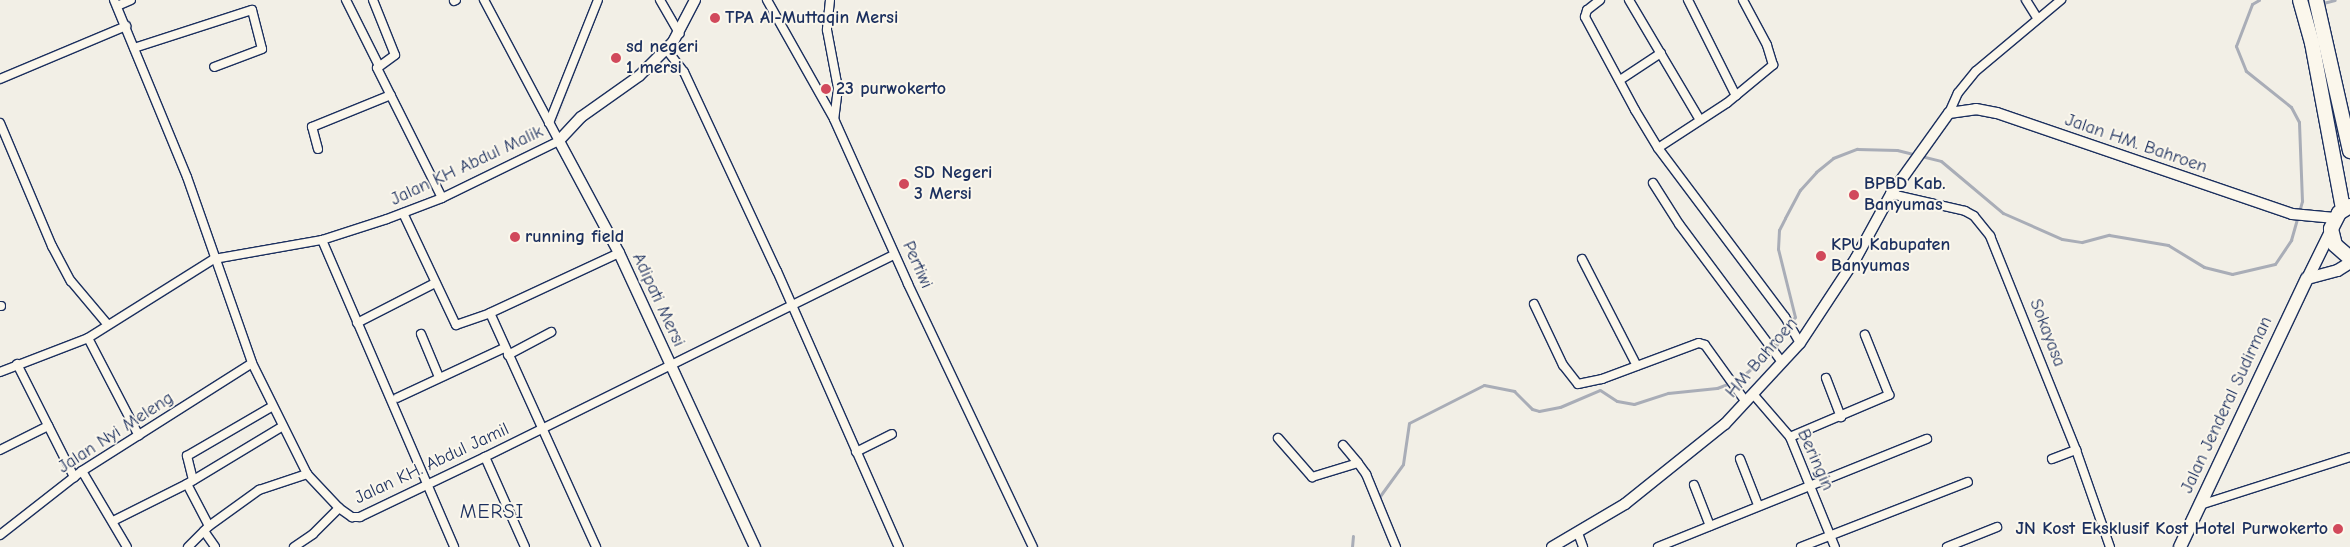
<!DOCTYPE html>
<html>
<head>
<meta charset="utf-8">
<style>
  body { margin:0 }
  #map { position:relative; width:2350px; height:547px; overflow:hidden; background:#f2efe6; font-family:"Comic Neue",sans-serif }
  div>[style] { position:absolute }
  .built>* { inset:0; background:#e2e1dc }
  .stream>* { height:3px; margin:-1.5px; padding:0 1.5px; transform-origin:1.5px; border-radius:1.5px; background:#a9adb7 }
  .roads { filter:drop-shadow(1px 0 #1b2f5e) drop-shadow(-1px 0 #1b2f5e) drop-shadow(0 1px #1b2f5e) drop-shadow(0 -1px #1b2f5e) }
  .minor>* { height:8px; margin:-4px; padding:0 4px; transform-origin:4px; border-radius:4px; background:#fbf7ec }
  .tertiary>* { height:10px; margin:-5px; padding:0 5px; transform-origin:5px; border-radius:5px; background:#fbf7ec }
  .secondary>* { height:11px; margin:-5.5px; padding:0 5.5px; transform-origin:5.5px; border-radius:5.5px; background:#fbf7ec }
  .primary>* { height:12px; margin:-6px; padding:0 6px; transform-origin:6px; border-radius:6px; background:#fbf7ec }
  .trunk>* { height:14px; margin:-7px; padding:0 7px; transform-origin:7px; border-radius:7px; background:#fbf7ec }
  .dots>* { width:14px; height:14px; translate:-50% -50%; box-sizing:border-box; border:2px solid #fbf7ec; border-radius:50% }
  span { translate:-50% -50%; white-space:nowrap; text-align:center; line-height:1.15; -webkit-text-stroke:4px #fbf7ec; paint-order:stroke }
  .poi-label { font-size:18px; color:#1b2f5e; font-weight:700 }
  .left { translate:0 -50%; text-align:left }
  .right { translate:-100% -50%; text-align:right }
  .street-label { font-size:18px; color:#1b2f5e }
  .quarter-label { font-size:20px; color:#1b2f5e; letter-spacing:1px }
</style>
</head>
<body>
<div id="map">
  <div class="built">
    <i style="clip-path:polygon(593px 0,603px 0,555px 126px,548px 115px)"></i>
  </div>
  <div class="stream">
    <i style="left:2323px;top:3px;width:12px;rotate:-14deg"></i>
    <i style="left:1380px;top:496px;width:39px;rotate:-54deg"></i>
    <i style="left:1403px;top:464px;width:41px;rotate:-81.7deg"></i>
    <i style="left:1409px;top:423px;width:84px;rotate:-26.9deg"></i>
    <i style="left:1484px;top:385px;width:31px;rotate:11deg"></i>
    <i style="left:1514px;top:391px;width:25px;rotate:45deg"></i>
    <i style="left:1532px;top:409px;width:7px;rotate:16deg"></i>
    <i style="left:1539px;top:411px;width:21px;rotate:-11deg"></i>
    <i style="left:1560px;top:407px;width:43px;rotate:-23deg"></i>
    <i style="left:1600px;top:390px;width:20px;rotate:33deg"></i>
    <i style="left:1617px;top:401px;width:17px;rotate:10deg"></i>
    <i style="left:1634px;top:404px;width:36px;rotate:-18deg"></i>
    <i style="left:1668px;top:393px;width:49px;rotate:-5.8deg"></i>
    <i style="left:1717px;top:388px;width:22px;rotate:-21deg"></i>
    <i style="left:1738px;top:380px;width:48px;rotate:-40.7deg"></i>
    <i style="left:1774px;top:349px;width:38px;rotate:-57deg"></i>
    <i style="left:1795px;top:317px;width:70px;rotate:-104deg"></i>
    <i style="left:1778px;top:249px;width:19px;rotate:-87deg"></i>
    <i style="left:1779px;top:230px;width:13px;rotate:-63deg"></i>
    <i style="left:1785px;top:218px;width:32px;rotate:-62deg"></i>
    <i style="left:1800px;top:190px;width:24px;rotate:-48deg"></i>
    <i style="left:1816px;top:172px;width:22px;rotate:-39deg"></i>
    <i style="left:1833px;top:158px;width:26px;rotate:-21deg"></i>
    <i style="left:1857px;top:149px;width:40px;rotate:1.4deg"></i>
    <i style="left:1897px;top:150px;width:45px;rotate:14deg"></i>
    <i style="left:1941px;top:161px;width:81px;rotate:40deg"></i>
    <i style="left:2003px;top:213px;width:64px;rotate:23.8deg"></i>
    <i style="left:2062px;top:239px;width:20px;rotate:9deg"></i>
    <i style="left:2082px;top:242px;width:28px;rotate:-15deg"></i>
    <i style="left:2109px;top:235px;width:60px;rotate:9.6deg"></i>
    <i style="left:2168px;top:245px;width:42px;rotate:31.4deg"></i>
    <i style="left:2204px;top:267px;width:29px;rotate:14deg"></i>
    <i style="left:2232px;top:274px;width:44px;rotate:-13.1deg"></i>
    <i style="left:2275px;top:264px;width:29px;rotate:-56deg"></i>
    <i style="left:2291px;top:240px;width:41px;rotate:-74.2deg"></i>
    <i style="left:2302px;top:201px;width:79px;rotate:-92.2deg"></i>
    <i style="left:2299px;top:122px;width:17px;rotate:-118deg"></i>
    <i style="left:2291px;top:107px;width:58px;rotate:-141.3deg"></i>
    <i style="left:2246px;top:71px;width:27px;rotate:-112deg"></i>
    <i style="left:2236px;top:46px;width:45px;rotate:-69.1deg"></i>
    <i style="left:2252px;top:4px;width:8px;rotate:-30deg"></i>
    <i style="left:1352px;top:547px;width:11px;rotate:-85deg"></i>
  </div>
  <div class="roads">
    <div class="minor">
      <i style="left:114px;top:0;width:191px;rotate:67.6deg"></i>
      <i style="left:187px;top:177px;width:197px;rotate:70.7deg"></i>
      <i style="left:252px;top:363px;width:124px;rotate:63.6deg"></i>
      <i style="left:307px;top:474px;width:47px;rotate:46.7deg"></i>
      <i style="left:339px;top:508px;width:16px;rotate:35deg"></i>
      <i style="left:352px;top:517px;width:8px"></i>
      <i style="left:360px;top:517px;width:139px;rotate:-25.6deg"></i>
      <i style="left:485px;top:457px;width:456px;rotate:-26.3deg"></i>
      <i style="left:346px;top:0;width:72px;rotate:63.4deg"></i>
      <i style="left:373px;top:0;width:59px;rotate:68.2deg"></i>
      <i style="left:395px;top:55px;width:22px;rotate:144deg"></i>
      <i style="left:377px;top:68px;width:145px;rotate:63.4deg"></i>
      <i style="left:660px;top:0;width:39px;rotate:60deg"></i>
      <i style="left:767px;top:0;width:137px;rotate:60.6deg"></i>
      <i style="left:834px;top:119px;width:181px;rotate:65.8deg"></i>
      <i style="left:908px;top:284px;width:291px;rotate:64.6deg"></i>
      <i style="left:830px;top:0;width:30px;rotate:96deg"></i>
      <i style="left:827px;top:30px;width:59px;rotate:79.3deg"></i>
      <i style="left:838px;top:88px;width:31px;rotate:97deg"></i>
      <i style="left:1600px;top:0;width:16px;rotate:142deg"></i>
      <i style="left:1587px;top:10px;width:7px;rotate:106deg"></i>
      <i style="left:1585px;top:17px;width:106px;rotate:61.7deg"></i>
      <i style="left:1635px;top:110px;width:44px;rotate:58.8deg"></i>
      <i style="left:1658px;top:148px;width:211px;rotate:53.1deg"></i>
      <i style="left:1785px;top:317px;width:30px;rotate:60deg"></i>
      <i style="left:1629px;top:0;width:139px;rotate:59.4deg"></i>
      <i style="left:1688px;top:0;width:107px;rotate:63.4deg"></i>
      <i style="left:2026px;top:0;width:22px;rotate:58deg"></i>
      <i style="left:454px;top:1px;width:2px;rotate:-27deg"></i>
      <i style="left:117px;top:6px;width:15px;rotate:-23deg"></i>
      <i style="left:134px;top:48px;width:124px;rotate:-17.9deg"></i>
      <i style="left:252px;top:10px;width:40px;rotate:75.6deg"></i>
      <i style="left:262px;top:49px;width:51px;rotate:159.4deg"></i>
      <i style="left:666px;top:49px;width:29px;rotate:52deg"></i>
      <i style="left:684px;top:72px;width:220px;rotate:65deg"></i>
      <i style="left:777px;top:271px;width:302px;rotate:66.2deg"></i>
      <i style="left:0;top:79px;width:137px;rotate:-22.8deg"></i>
      <i style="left:1620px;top:80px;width:49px;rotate:-33.4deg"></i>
      <i style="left:1949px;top:113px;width:22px;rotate:-66deg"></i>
      <i style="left:1958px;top:93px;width:28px;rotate:-51deg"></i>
      <i style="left:1976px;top:71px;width:111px;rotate:-39.9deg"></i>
      <i style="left:0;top:123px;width:134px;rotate:67.1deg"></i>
      <i style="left:52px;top:246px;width:40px;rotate:62deg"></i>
      <i style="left:71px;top:281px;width:57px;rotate:49.9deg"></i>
      <i style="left:549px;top:123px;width:132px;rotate:-68.3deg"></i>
      <i style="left:1658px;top:148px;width:82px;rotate:-33.1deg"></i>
      <i style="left:1727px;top:103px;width:60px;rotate:-39.6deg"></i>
      <i style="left:1773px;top:65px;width:21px;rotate:-107deg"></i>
      <i style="left:1767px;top:45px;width:51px;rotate:-118.1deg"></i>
      <i style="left:318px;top:149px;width:23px;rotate:-105deg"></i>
      <i style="left:312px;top:127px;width:85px;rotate:-22.1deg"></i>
      <i style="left:1653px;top:183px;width:49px;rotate:57.6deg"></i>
      <i style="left:1679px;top:224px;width:172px;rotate:53.3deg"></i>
      <i style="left:1891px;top:194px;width:76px;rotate:12.9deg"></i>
      <i style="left:1965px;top:211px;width:10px;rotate:29deg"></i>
      <i style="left:1974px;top:216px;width:26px;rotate:51deg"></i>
      <i style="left:1990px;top:236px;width:231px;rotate:68.1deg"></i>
      <i style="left:2076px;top:450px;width:103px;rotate:70.7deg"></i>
      <i style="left:403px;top:213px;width:124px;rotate:64.7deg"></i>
      <i style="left:456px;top:325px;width:36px;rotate:-19deg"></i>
      <i style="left:490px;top:313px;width:142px;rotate:-24.9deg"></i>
      <i style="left:322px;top:240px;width:334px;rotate:66.7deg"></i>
      <i style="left:1582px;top:259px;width:120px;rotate:62.8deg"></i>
      <i style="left:1534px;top:304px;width:68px;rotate:64.6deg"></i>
      <i style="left:1563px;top:365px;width:24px;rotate:52deg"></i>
      <i style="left:1578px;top:384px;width:25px;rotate:-12deg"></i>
      <i style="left:1602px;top:379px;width:103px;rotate:-20.4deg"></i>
      <i style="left:1699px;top:343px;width:6px;rotate:18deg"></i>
      <i style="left:1705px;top:345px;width:70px;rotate:54.3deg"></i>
      <i style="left:0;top:306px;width:1px"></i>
      <i style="left:490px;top:313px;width:257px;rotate:65.6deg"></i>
      <i style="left:357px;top:323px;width:88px;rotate:-27.1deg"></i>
      <i style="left:421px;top:334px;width:47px;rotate:67.3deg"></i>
      <i style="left:88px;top:338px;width:110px;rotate:62.5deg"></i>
      <i style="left:508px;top:355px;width:49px;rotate:-28.1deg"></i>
      <i style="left:17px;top:364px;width:127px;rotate:63.2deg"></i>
      <i style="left:0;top:372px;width:94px;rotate:-21.1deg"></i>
      <i style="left:88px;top:338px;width:149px;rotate:-32.1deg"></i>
      <i style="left:214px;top:259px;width:110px;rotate:-10deg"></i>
      <i style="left:322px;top:240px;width:68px;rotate:-17.9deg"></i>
      <i style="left:387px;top:219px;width:59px;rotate:-20.9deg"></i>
      <i style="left:442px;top:198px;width:130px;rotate:-26deg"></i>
      <i style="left:559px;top:141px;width:160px;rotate:-118deg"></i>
      <i style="left:1826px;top:378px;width:42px;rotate:69deg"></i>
      <i style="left:1753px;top:394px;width:57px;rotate:49.3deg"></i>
      <i style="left:1790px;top:437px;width:119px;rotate:67.8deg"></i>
      <i style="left:397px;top:398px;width:118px;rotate:-25deg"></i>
      <i style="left:1790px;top:437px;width:108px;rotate:-23deg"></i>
      <i style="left:1889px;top:395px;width:65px;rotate:-111.8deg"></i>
      <i style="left:1278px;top:438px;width:52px;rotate:48.9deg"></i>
      <i style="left:1312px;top:477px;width:48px;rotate:-16.9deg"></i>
      <i style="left:1358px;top:463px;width:14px;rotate:54deg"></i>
      <i style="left:1366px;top:474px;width:79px;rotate:67.7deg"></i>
      <i style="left:1343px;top:445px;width:23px;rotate:50deg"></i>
      <i style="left:0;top:450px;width:54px;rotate:-26.6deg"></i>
      <i style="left:856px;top:452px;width:40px;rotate:-26.6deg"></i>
      <i style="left:485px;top:457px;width:98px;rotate:66deg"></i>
      <i style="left:1740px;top:459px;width:49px;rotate:68.6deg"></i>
      <i style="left:2052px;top:459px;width:26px;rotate:-21deg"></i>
      <i style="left:82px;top:471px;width:88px;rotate:59.4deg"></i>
      <i style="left:193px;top:480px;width:25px;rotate:-104deg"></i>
      <i style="left:187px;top:456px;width:99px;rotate:-30.2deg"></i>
      <i style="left:187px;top:484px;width:47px;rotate:62.4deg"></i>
      <i style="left:1694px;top:485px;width:44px;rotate:68.7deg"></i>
      <i style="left:2200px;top:505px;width:157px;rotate:-17.7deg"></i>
      <i style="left:113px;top:521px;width:83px;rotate:-26.6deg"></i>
      <i style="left:187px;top:484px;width:112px;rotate:-31.1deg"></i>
      <i style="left:204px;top:531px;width:19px;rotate:55deg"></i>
      <i style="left:1578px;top:533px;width:15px;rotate:70deg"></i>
      <i style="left:0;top:535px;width:104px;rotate:-38deg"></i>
      <i style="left:82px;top:471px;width:201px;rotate:-32.4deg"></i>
      <i style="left:188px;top:547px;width:30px;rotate:-45deg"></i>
      <i style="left:209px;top:526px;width:62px;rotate:-35.8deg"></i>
      <i style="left:259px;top:490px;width:51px;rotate:-18.4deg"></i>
      <i style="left:294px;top:547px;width:23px;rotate:-34deg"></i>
      <i style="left:313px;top:534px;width:37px;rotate:-45deg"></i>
      <i style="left:1658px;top:547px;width:290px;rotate:-21.9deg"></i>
      <i style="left:1801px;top:547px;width:179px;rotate:-21.3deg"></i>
      <i style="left:1947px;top:547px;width:54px;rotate:-21.8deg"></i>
    </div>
    <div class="tertiary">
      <i style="left:695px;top:0;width:47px;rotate:117.6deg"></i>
      <i style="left:673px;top:42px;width:48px;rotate:135deg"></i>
      <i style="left:639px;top:76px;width:71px;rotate:144.7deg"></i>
      <i style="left:581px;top:117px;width:33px;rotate:133deg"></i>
      <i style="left:559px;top:141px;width:127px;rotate:61.8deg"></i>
      <i style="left:619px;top:253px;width:324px;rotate:65.2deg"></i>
      <i style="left:1552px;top:547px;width:85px;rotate:-30.5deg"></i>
      <i style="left:1625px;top:504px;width:128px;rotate:-38.7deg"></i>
      <i style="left:1725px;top:424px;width:110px;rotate:-47.2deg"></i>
      <i style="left:1800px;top:343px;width:102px;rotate:-56.6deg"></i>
      <i style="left:1856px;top:258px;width:73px;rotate:-61.3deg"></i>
      <i style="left:1891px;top:194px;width:100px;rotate:-54.4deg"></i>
      <i style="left:1949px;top:113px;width:27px;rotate:-8deg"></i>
      <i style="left:1976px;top:109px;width:21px;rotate:11deg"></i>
      <i style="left:1997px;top:113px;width:312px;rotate:18.9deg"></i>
      <i style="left:2292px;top:214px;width:43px;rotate:5.3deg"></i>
    </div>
    <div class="secondary">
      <i style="left:2307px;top:278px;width:55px;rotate:-63.9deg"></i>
      <i style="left:2307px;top:278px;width:31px;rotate:-15deg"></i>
      <i style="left:2337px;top:270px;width:15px;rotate:-32deg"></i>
    </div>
    <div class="primary">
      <i style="left:2180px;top:547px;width:297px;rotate:-64.7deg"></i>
    </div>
    <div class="trunk">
      <i style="left:2300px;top:0;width:45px;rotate:74.4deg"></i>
      <i style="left:2312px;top:43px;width:169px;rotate:79.4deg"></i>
      <i style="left:2316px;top:0;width:155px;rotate:77.3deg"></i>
      <i style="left:2350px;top:206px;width:13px;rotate:148deg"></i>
      <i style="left:2339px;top:213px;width:18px;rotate:117deg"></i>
      <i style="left:2331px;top:229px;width:16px;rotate:76deg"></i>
      <i style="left:2335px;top:245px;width:20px;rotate:41deg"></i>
    </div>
  </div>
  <div class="dots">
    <i style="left:715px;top:18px;background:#d1495b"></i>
    <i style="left:616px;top:58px;background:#d1495b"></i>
    <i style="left:826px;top:89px;background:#d1495b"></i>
    <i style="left:904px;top:184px;background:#d1495b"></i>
    <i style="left:1854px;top:195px;background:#d1495b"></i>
    <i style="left:515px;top:237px;background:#d1495b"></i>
    <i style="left:1821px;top:256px;background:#d1495b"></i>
    <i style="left:2338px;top:529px;background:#d1495b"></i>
  </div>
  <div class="poi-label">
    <span class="left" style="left:725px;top:18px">TPA Al-Muttaqin Mersi</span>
    <span class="left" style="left:626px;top:58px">sd negeri<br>1 mersi</span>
    <span class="left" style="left:836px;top:89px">23 purwokerto</span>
    <span class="left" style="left:914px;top:184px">SD Negeri<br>3 Mersi</span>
    <span class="left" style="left:1864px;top:195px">BPBD Kab.<br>Banyumas</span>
    <span class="left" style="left:525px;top:237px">running field</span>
    <span class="left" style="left:1831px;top:256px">KPU Kabupaten<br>Banyumas</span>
    <span class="right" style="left:2328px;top:529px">JN Kost Eksklusif Kost Hotel Purwokerto</span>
  </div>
  <div class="street-label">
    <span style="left:2136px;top:144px;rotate:19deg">Jalan HM. Bahroen</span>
    <span style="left:467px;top:166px;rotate:-25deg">Jalan KH Abdul Malik</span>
    <span style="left:917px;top:265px;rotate:66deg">Pertiwi</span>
    <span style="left:658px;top:300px;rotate:65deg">Adipati Mersi</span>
    <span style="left:2047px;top:333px;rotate:69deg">Sokayasa</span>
    <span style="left:1762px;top:358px;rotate:-49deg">HM Bahroen</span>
    <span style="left:2227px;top:405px;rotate:-65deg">Jalan Jenderal Sudirman</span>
    <span style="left:116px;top:433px;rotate:-33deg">Jalan Nyi Meleng</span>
    <span style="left:1815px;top:460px;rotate:66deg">Beringin</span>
    <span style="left:432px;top:464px;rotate:-25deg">Jalan KH. Abdul Jamil</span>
  </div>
  <div class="quarter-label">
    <span style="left:492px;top:511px">MERSI</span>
  </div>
</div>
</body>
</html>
